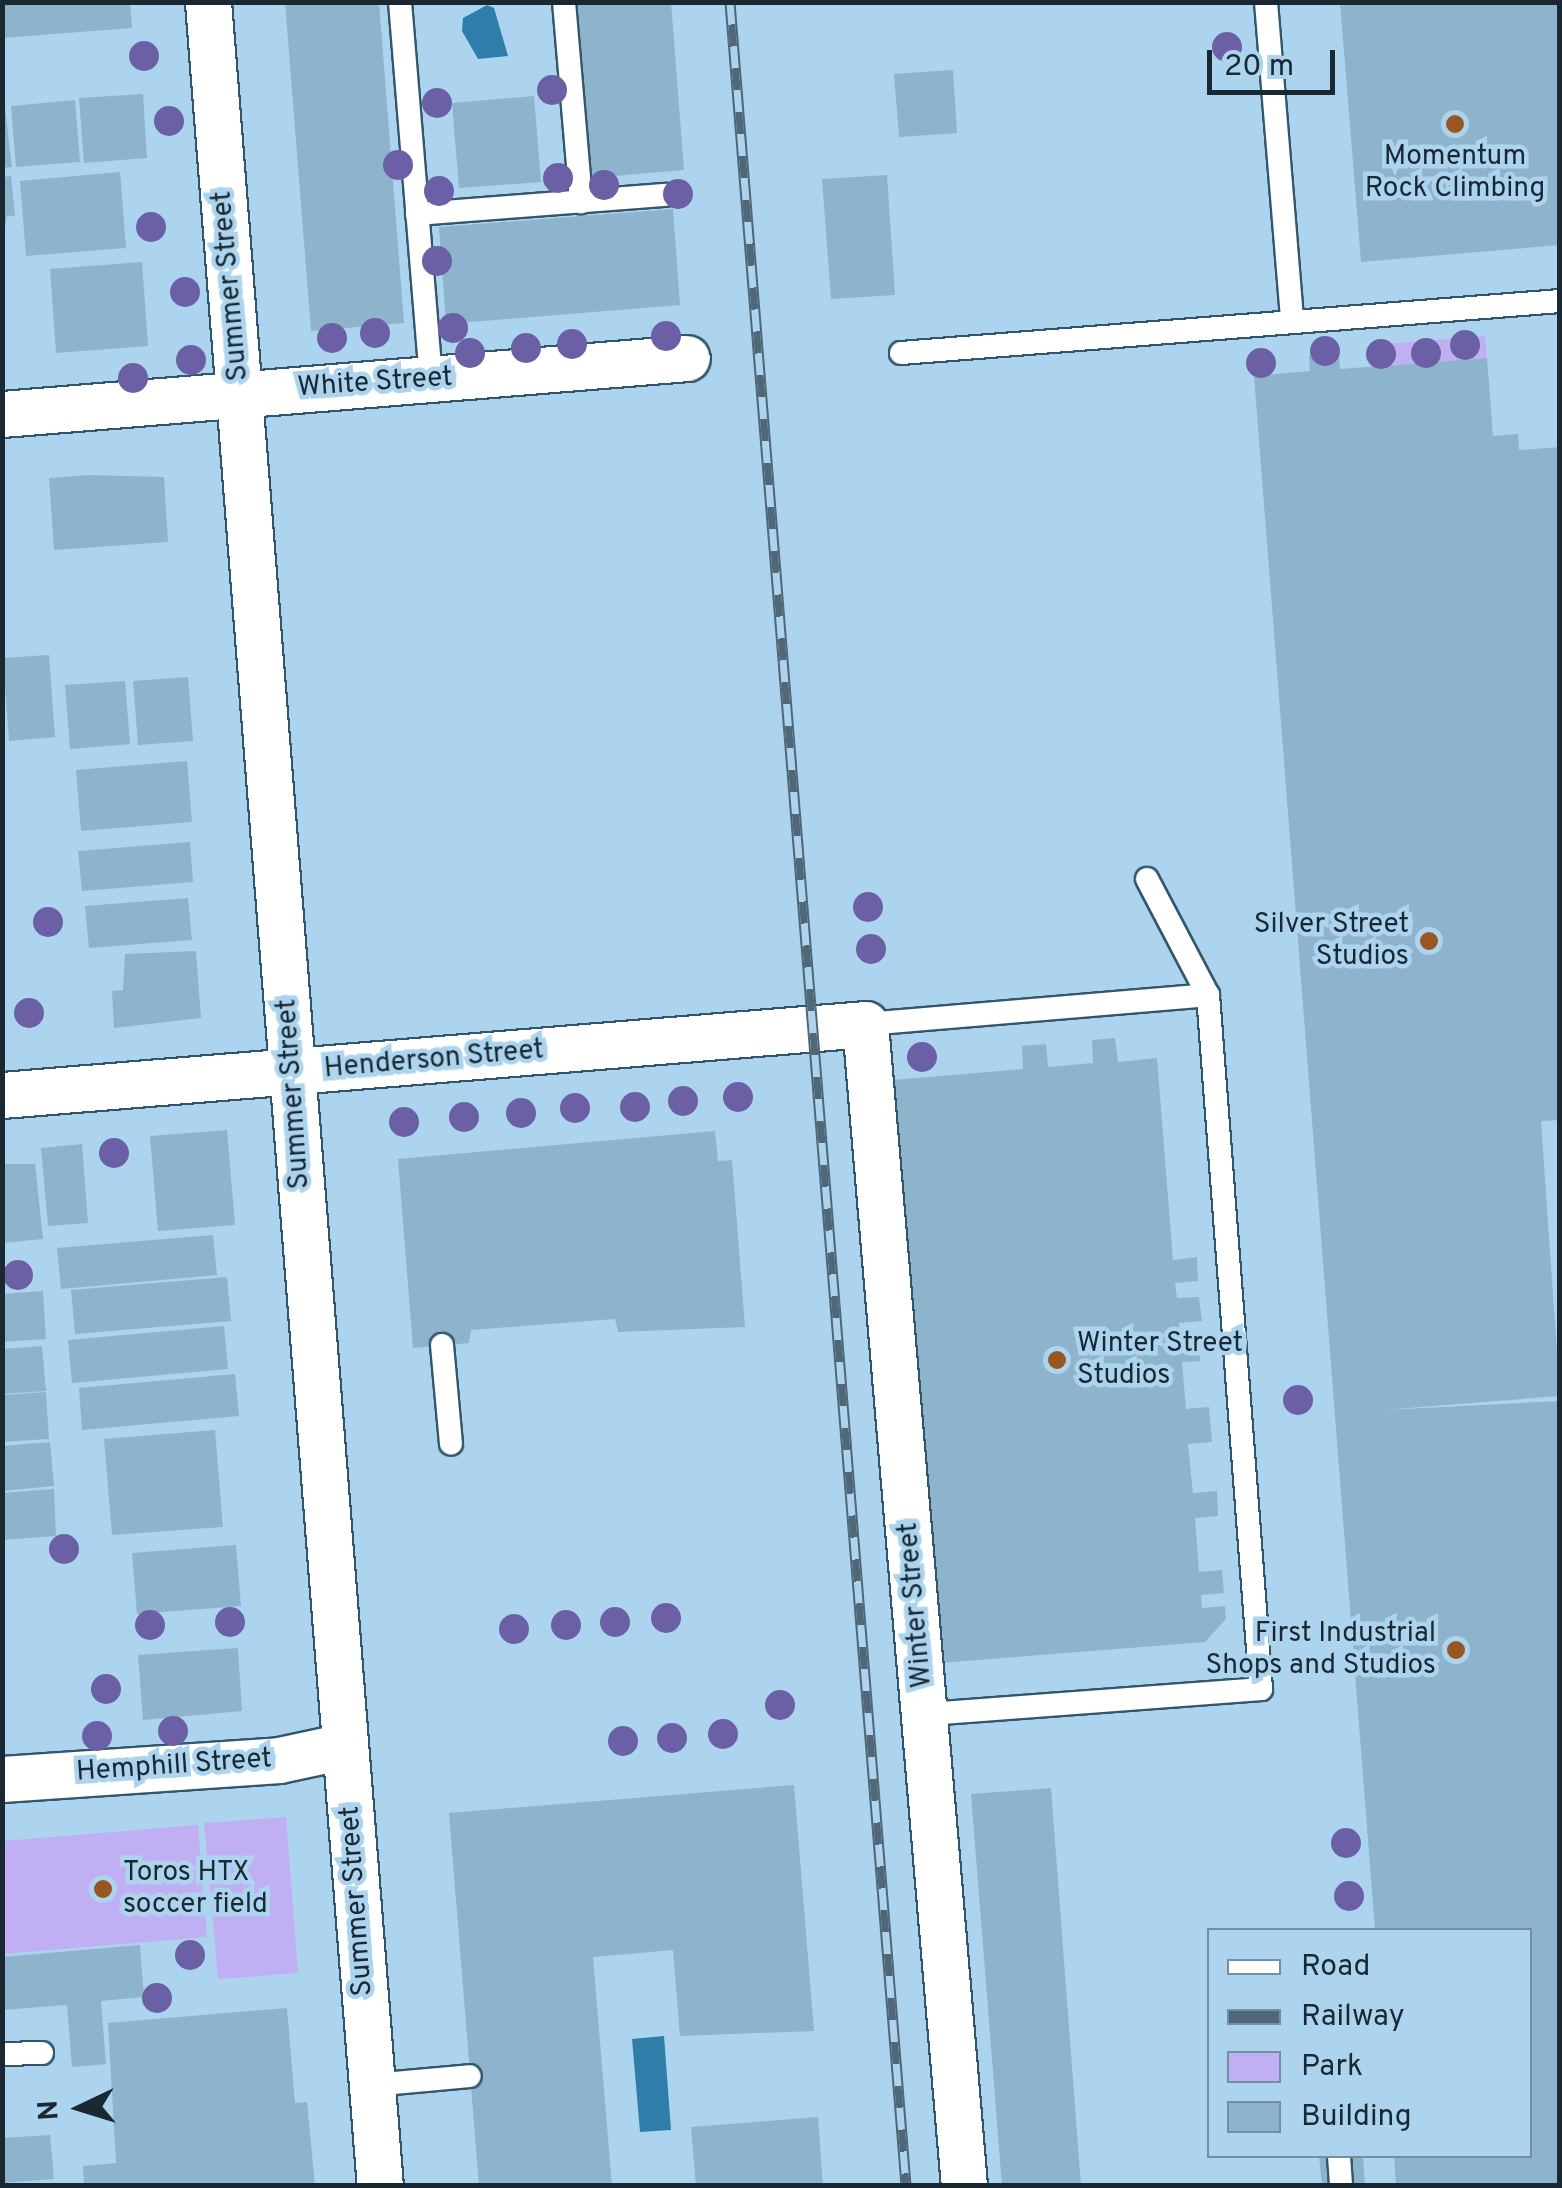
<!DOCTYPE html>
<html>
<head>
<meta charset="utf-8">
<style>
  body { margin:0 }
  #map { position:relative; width:1562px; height:2188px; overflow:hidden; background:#add4ee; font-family:Overpass,sans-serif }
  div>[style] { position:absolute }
  .green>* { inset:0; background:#c1aff4 }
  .water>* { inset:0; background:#2e7ea9 }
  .building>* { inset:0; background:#8db4cc }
  .roads { filter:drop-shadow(2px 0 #33566c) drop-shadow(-2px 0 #33566c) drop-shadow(0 2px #33566c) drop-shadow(0 -2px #33566c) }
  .service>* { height:22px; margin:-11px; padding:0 11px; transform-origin:11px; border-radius:11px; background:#fff }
  .minor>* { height:45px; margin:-22.5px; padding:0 22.5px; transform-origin:22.5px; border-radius:22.5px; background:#fff }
  .rail>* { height:11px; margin-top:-5.5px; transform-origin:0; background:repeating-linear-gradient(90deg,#add4ee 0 22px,#4f6777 0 44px); box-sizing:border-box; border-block:2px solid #4f6777 }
  .trees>* { width:30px; height:30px; margin:-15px; border-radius:50%; background:#6b5fa6 }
  .dots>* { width:28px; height:28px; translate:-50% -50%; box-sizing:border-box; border:5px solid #add4ee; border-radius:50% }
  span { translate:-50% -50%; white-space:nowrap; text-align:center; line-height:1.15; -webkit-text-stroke:9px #add4ee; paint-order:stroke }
  .poi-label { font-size:28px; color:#192832 }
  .right { translate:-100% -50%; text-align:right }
  .left { translate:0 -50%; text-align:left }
  .street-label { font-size:28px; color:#192832 }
  .frame { position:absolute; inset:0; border:5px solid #192832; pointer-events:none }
  .legend { position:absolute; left:1207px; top:1928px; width:325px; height:230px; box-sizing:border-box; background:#add4ee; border:2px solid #728fa3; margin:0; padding:12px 18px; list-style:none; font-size:30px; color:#192832 }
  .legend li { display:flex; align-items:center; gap:20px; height:50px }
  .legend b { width:50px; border:2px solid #728fa3 }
  .north { position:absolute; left:30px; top:2058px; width:100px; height:100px; -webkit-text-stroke:8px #add4ee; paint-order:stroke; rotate:266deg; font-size:28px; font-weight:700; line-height:40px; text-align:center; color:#192832 }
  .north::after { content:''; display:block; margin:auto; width:35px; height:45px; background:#192832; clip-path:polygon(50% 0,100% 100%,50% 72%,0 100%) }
  .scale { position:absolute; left:1207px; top:50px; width:128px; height:45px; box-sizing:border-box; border:5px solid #192832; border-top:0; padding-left:12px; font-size:30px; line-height:35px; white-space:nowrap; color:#192832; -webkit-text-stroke:8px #add4ee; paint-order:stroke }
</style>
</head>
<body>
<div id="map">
  <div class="green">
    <i style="clip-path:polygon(1485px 336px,1487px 358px,1371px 366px,1370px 345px)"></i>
    <i style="clip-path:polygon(286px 1817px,298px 1973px,218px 1979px,204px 1823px)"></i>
    <i style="clip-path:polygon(198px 1825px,207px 1937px,3px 1954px,3px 1841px)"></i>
  </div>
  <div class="water">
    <i style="clip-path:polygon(487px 5px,494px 8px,508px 56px,478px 59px,462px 31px,463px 18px)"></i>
    <i style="clip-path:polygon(664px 2036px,671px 2130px,640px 2132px,632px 2039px)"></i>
  </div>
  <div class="building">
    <i style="clip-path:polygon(2px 2px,130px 2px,132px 28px,2px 38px)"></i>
    <i style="clip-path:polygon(285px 2px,379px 2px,404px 323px,311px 331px)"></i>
    <i style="clip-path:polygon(577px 2px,671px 2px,684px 170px,591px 178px)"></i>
    <i style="clip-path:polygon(1340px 2px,1560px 2px,1560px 245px,1361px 262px)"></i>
    <i style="clip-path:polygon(953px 70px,957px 133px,899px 137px,894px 74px)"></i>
    <i style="clip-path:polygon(2px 83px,12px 167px,2px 168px)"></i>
    <i style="clip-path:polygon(143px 94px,147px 158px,84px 163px,79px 98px)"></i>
    <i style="clip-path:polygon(534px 96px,541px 182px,459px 188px,452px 103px)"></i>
    <i style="clip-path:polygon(75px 100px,80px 162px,16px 167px,11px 106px)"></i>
    <i style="clip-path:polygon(120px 172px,126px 248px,26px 256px,20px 181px)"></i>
    <i style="clip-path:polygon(887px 175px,895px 295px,831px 299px,822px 179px)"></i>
    <i style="clip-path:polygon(11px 176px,15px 216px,7px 216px,2px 246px,2px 177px)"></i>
    <i style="clip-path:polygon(673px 209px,680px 305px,446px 324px,439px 227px)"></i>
    <i style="clip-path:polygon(142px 262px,148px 346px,56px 353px,50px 269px)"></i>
    <i style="clip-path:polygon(1339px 354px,1340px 369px,1487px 358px,1493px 436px,1518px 434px,1519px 450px,1560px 447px,1560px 1120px,1541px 1121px,1560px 1396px,1384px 1410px,1560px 1401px,1560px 2186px,1396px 2186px,1394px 2156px,1530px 2156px,1530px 1930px,1375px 1930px,1254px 376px,1310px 371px,1309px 356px)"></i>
    <i style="clip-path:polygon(88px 475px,164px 477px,168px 542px,54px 550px,49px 478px)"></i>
    <i style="clip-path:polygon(49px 655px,55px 737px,9px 741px,3px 658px)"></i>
    <i style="clip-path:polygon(188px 677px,193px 741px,138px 745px,133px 681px)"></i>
    <i style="clip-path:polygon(125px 681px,130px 744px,70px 749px,65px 685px)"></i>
    <i style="clip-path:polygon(187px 761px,192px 822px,81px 831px,76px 770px)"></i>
    <i style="clip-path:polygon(190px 842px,193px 882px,82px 891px,78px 851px)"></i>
    <i style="clip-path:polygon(188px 898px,192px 940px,89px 948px,85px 906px)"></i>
    <i style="clip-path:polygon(196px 951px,201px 1018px,114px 1028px,112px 991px,123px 990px,125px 954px)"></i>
    <i style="clip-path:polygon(1115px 1038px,1118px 1062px,1157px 1058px,1173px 1260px,1197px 1257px,1198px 1281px,1175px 1283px,1177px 1298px,1199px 1297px,1202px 1321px,1179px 1323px,1180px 1339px,1199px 1337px,1200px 1361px,1182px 1362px,1186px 1409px,1209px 1407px,1212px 1442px,1188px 1444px,1193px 1493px,1217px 1491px,1218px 1516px,1195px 1518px,1199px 1572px,1222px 1570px,1224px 1593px,1201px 1595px,1202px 1608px,1225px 1606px,1226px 1619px,1205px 1642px,940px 1663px,893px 1080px,1023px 1069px,1022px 1046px,1046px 1044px,1048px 1067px,1093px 1063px,1092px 1040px)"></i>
    <i style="clip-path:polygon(227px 1130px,235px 1225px,158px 1231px,150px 1136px)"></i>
    <i style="clip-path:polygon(715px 1131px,718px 1161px,732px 1160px,745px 1327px,618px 1332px,615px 1319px,471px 1330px,469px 1343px,413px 1348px,398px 1159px)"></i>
    <i style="clip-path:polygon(82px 1144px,88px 1223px,48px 1226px,41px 1148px)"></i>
    <i style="clip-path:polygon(2px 1164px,35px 1164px,43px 1239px,2px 1243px)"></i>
    <i style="clip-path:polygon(213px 1235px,217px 1275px,61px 1289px,57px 1248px)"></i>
    <i style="clip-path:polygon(227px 1277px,231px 1321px,75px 1334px,71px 1290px)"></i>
    <i style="clip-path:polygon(43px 1291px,46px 1339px,2px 1342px,2px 1294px)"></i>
    <i style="clip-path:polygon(224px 1326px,228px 1369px,72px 1383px,68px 1340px)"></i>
    <i style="clip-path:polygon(42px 1346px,46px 1391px,2px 1394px,2px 1349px)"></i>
    <i style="clip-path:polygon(235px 1374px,239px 1416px,82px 1430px,79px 1388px)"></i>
    <i style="clip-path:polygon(46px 1392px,49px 1439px,2px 1442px,2px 1395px)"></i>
    <i style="clip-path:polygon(215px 1430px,223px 1527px,112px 1535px,104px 1439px)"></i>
    <i style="clip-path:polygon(50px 1442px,54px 1486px,2px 1491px,2px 1446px)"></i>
    <i style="clip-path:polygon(54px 1489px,56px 1536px,2px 1540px,2px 1493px)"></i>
    <i style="clip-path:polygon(236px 1545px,241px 1606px,137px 1614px,132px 1553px)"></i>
    <i style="clip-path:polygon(238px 1648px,242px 1711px,143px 1720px,138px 1655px)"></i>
    <i style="clip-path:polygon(794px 1785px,814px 2031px,680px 2036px,673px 1950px,593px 1957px,612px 2186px,479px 2186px,449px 1813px)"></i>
    <i style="clip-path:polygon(1051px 1788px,1081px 2186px,1002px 2186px,971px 1794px)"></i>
    <i style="clip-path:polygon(140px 1945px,144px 1997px,101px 2001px,106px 2064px,72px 2067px,67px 2005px,2px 2010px,2px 1957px)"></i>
    <i style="clip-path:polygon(287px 2008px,295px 2103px,307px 2102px,315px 2186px,84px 2186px,83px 2166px,116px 2163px,108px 2023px)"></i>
    <i style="clip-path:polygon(818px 2117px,823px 2186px,696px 2186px,691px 2127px)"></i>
    <i style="clip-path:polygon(50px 2135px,54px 2179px,2px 2183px,2px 2138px)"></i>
    <i style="clip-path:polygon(1319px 2156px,1363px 2156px,1365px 2186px,1322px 2186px)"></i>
  </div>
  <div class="roads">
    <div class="service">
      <i style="left:400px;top:2px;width:378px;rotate:85.3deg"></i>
      <i style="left:564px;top:2px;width:201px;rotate:85.1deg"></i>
      <i style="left:1266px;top:2px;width:319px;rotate:85.3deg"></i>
      <i style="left:417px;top:214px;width:249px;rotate:-4.4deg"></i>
      <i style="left:901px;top:353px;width:661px;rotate:-4.51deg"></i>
      <i style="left:1147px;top:879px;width:131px;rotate:62.3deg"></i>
      <i style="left:865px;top:1024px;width:344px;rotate:-4.8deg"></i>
      <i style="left:1208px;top:995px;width:696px;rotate:85.63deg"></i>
      <i style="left:1261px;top:1689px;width:336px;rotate:175.7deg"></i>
      <i style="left:442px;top:1345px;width:99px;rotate:84.8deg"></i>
      <i style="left:2px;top:2054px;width:40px;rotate:-1.4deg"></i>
      <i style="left:372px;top:2085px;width:98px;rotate:-5.2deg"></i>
      <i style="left:1339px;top:2156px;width:30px;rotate:86deg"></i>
    </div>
    <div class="minor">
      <i style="left:208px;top:2px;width:2191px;rotate:85.5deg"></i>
      <i style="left:2px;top:414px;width:687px;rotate:-4.67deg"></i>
      <i style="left:2px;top:1095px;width:866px;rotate:-4.7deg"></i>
      <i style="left:865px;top:1024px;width:1166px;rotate:85.13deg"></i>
      <i style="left:2px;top:1779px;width:278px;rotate:-3.9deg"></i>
      <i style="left:279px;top:1760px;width:67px;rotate:-12deg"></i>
    </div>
  </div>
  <div class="rail">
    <i style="left:730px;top:2px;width:2191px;rotate:85.39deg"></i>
  </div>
  <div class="trees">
    <i style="left:1227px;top:47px"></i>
    <i style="left:144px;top:56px"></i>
    <i style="left:552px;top:90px"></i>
    <i style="left:437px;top:103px"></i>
    <i style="left:169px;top:121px"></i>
    <i style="left:398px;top:165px"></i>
    <i style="left:558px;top:178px"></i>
    <i style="left:604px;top:185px"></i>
    <i style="left:439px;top:191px"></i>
    <i style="left:678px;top:194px"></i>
    <i style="left:151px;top:227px"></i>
    <i style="left:437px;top:261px"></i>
    <i style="left:185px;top:292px"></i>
    <i style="left:453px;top:328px"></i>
    <i style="left:375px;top:333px"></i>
    <i style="left:666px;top:336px"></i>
    <i style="left:332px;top:338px"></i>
    <i style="left:572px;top:344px"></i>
    <i style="left:1465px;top:345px"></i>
    <i style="left:526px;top:348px"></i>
    <i style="left:1325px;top:351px"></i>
    <i style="left:470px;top:353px"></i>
    <i style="left:1426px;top:353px"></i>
    <i style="left:1381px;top:354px"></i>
    <i style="left:191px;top:360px"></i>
    <i style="left:1261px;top:363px"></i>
    <i style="left:133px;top:378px"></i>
    <i style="left:868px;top:907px"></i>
    <i style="left:48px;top:922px"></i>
    <i style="left:871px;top:949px"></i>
    <i style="left:29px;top:1013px"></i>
    <i style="left:922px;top:1057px"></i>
    <i style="left:738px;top:1097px"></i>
    <i style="left:683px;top:1101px"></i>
    <i style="left:635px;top:1107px"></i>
    <i style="left:575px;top:1108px"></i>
    <i style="left:521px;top:1113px"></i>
    <i style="left:464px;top:1117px"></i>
    <i style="left:404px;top:1122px"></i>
    <i style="left:114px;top:1153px"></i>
    <i style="left:18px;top:1275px"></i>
    <i style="left:1298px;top:1400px"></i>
    <i style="left:64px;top:1549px"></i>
    <i style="left:666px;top:1618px"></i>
    <i style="left:230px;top:1622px"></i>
    <i style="left:615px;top:1622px"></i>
    <i style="left:150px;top:1625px"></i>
    <i style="left:566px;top:1625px"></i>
    <i style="left:514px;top:1629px"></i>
    <i style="left:106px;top:1689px"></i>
    <i style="left:780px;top:1705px"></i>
    <i style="left:173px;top:1731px"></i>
    <i style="left:723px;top:1734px"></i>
    <i style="left:97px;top:1736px"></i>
    <i style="left:672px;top:1738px"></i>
    <i style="left:623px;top:1741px"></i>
    <i style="left:1346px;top:1843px"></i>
    <i style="left:1349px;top:1896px"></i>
    <i style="left:190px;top:1955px"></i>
    <i style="left:157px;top:1998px"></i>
  </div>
  <div class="dots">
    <i style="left:1455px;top:124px;background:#985722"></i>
    <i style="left:1429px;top:941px;background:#985722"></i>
    <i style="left:1057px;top:1360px;background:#985722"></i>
    <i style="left:1456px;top:1650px;background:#985722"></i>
    <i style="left:103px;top:1889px;background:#985722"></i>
  </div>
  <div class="poi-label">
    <span style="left:1455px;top:173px">Momentum<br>Rock Climbing</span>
    <span class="right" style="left:1409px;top:941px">Silver Street<br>Studios</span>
    <span class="left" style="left:1077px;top:1360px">Winter Street<br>Studios</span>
    <span class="right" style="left:1436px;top:1650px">First Industrial<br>Shops and Studios</span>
    <span class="left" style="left:123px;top:1889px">Toros HTX<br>soccer field</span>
  </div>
  <div class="street-label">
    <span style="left:231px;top:286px;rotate:-95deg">Summer Street</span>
    <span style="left:375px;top:383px;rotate:-4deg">White Street</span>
    <span style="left:434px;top:1060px;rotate:-5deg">Henderson Street</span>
    <span style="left:294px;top:1094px;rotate:-94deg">Summer Street</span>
    <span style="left:916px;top:1605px;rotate:-95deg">Winter Street</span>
    <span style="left:174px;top:1766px;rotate:-4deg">Hemphill Street</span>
    <span style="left:357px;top:1901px;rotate:-94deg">Summer Street</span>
  </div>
  <div class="frame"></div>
  <ul class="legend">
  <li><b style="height:12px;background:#fff"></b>Road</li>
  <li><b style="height:12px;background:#4f6777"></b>Railway</li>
  <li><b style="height:28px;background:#c1aff4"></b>Park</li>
  <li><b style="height:28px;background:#8db4cc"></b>Building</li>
  </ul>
  <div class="north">N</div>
  <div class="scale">20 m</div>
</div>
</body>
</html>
